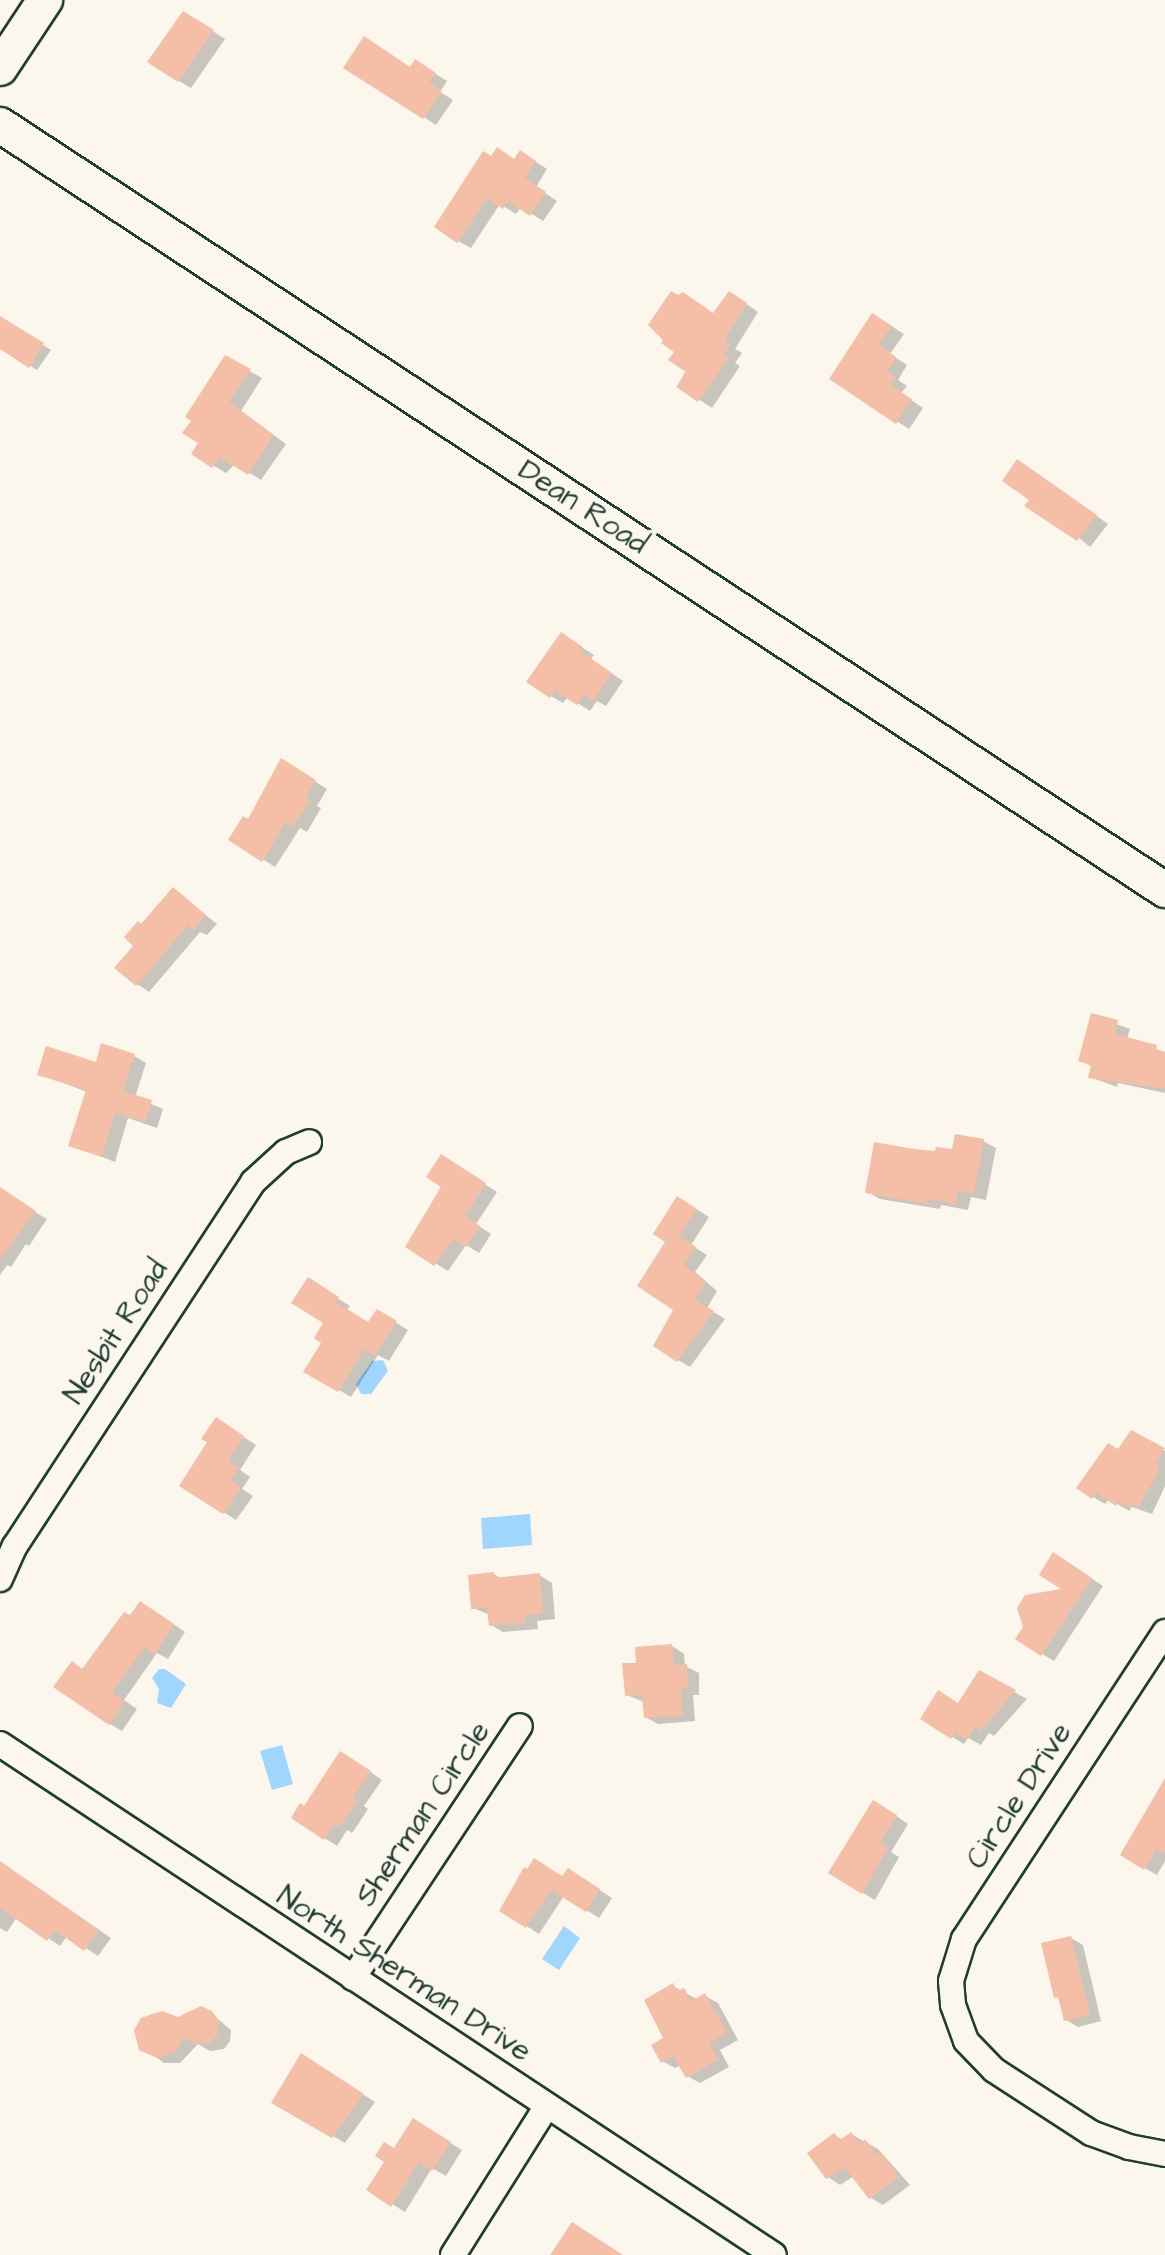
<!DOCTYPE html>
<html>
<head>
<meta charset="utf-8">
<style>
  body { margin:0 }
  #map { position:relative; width:1165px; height:2255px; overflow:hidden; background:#fbf7ec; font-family:"Architects Daughter",sans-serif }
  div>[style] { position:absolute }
  .water>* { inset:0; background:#9ed6fe }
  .shadow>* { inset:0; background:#0003 }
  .building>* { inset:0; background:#f4bea7 }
  .roads { filter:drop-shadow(2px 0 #1f3d34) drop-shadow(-2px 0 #1f3d34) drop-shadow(0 2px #1f3d34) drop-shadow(0 -2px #1f3d34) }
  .street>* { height:24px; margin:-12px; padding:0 12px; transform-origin:12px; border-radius:12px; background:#fbf7ec }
  .secondary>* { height:34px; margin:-17px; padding:0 17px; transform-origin:17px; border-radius:17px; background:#fbf7ec }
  span { translate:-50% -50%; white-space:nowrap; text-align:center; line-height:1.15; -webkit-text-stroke:7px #fbf7ec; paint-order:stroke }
  .street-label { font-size:30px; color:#1f3d34 }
</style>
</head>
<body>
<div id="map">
  <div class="water">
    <i style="clip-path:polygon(383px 1360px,388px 1371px,371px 1394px,361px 1394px,356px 1384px,372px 1361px)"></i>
    <i style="clip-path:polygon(530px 1514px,532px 1545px,483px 1549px,481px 1518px)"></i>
    <i style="clip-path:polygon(159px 1669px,165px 1669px,186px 1684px,171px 1708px,157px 1703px,159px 1689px,152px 1678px)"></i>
    <i style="clip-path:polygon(282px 1745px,293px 1784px,272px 1790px,260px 1751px)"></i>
    <i style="clip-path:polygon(564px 1926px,580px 1938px,559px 1970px,542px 1959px)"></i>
  </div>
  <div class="shadow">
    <i style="clip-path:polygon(196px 20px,225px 39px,191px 88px,179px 81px)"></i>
    <i style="clip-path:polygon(346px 67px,428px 69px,447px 81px,440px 92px,453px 100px,436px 125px)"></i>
    <i style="clip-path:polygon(492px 158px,533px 160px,547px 169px,536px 187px,557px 201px,543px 221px,521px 207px,516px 214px,500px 204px,471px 248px,458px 241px)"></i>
    <i style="clip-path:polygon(742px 301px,758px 312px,735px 349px,742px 353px,735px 363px,740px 366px,712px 408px,678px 386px,714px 315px)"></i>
    <i style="clip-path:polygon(1px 319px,51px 350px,37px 370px,0 347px)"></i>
    <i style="clip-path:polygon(885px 322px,904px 334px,890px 354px,907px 365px,898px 380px,907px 386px,901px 393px,923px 408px,909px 429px,831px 379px)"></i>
    <i style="clip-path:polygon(225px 358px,262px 378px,241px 411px,286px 444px,261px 480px,235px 464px,226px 473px,214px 466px,193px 420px)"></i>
    <i style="clip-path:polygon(1030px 469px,1108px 524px,1090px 547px,1032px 499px)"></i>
    <i style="clip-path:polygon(574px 642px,594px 655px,591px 659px,623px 681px,606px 706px,597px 701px,590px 711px,568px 697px,563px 703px,551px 696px)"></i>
    <i style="clip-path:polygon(282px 761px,327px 789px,317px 806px,321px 808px,307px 832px,300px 828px,275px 867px,231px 839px,249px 822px)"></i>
    <i style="clip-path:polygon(173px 889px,217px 924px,207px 935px,200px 932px,149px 992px,137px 984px,136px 945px,142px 926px)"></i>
    <i style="clip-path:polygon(1092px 1015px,1130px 1029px,1127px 1039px,1165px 1052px,1165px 1093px,1118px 1083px,1117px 1087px,1090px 1077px,1093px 1067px,1080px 1060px)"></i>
    <i style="clip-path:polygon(134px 1056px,146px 1063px,135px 1097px,163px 1109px,157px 1128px,128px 1118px,115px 1162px,71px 1145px,87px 1092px,40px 1074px)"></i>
    <i style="clip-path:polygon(983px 1141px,996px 1148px,986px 1200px,971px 1197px,968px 1210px,941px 1205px,940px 1209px,880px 1199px,868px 1192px,937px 1153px,954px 1152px)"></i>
    <i style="clip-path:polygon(454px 1164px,497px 1192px,476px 1224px,491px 1234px,479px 1253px,466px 1245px,448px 1271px,407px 1246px)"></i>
    <i style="clip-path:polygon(0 1192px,47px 1219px,29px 1246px,26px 1244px,11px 1267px,7px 1265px,0 1275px)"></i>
    <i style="clip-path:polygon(690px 1205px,709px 1217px,691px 1245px,707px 1255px,695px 1272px,717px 1291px,707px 1308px,725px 1319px,690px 1367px,678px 1360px,676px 1309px,639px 1285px)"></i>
    <i style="clip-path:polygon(308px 1280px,350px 1306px,347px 1310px,369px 1324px,378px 1312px,408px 1330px,389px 1361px,378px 1355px,351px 1397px,306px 1371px,324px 1342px,326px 1322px)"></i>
    <i style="clip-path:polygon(228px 1427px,256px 1445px,240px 1470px,250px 1477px,242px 1489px,253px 1496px,236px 1520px,181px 1485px)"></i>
    <i style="clip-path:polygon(1131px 1432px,1165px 1451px,1165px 1486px,1152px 1514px,1132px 1507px,1129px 1511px,1109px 1499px,1105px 1504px,1093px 1497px)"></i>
    <i style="clip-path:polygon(1066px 1562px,1103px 1586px,1054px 1661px,1042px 1654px,1067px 1591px)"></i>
    <i style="clip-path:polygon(494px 1574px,501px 1579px,539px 1575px,552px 1583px,555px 1619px,537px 1621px,538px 1629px,503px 1632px,491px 1625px,490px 1615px,473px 1608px)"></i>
    <i style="clip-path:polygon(153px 1610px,185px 1632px,168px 1659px,157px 1653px,124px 1700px,137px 1709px,122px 1731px,110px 1724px,84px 1670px,130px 1618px)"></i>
    <i style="clip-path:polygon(672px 1646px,684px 1654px,685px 1666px,699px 1673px,699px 1695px,693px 1695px,695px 1721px,658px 1724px,645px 1717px,644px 1702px,627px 1695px,638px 1665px)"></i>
    <i style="clip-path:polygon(980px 1673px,1027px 1699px,994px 1736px,989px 1733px,981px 1745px,968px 1738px,964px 1744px,922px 1719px,960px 1705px)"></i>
    <i style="clip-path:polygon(353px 1760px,382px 1780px,364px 1806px,368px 1809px,355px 1829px,352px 1833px,347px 1830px,337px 1846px,293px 1818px)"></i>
    <i style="clip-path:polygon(1165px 1796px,1165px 1861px,1157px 1875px,1122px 1855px)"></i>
    <i style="clip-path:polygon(886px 1809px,908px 1824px,891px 1852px,899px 1857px,875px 1900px,863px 1893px)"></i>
    <i style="clip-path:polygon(0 1862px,111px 1938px,98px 1956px,67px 1936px,60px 1946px,17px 1917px,7px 1932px,0 1928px)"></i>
    <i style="clip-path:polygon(563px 1878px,581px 1878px,612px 1898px,599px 1918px,564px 1896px,539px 1934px,502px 1910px)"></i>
    <i style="clip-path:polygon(1071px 1938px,1083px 1945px,1101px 2021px,1078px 2027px,1066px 2020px,1061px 2000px,1055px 1996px)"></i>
    <i style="clip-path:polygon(673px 1986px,698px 2000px,705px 1996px,718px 2003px,738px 2040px,720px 2050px,729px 2067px,700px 2083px,687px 2076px,681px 2065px,675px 2068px,662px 2061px)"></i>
    <i style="clip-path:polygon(206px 2009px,231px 2030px,230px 2041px,224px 2049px,210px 2051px,198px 2044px,180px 2063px,164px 2063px,137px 2043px,142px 2019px,152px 2014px,162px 2013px,178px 2020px)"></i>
    <i style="clip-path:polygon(314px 2063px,375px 2102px,345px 2143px,274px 2102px)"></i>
    <i style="clip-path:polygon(426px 2128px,462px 2150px,446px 2176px,432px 2168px,405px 2212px,369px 2190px,395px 2150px)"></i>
    <i style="clip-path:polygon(851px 2134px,878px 2149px,910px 2185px,883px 2205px,871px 2198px,854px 2176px,840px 2185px,828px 2177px,834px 2135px,843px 2140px)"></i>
  </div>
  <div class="building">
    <i style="clip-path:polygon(183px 11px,214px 30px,178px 82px,147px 62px)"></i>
    <i style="clip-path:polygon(364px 36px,410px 67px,415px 59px,436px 73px,429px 83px,442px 91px,423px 119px,343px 68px)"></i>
    <i style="clip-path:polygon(497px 147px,514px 159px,520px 150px,536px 161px,525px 178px,546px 192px,530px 216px,508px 201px,503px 209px,487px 198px,457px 243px,434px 227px,483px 151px,491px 156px)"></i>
    <i style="clip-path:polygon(671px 291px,678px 295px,683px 292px,713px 313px,729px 291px,747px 303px,724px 340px,730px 345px,724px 354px,729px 358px,698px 402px,676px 387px,686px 372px,668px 360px,674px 352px,661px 343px,663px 340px,648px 325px)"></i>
    <i style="clip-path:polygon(872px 313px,892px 326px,879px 345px,896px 357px,887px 371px,896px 377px,890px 385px,912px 399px,896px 424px,829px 379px)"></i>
    <i style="clip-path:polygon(0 316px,44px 343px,29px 368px,0 349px)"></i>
    <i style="clip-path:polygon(225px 355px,251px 369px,229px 402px,274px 435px,248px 475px,220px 457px,212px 468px,191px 454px,198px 443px,182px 433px,191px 421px,185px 417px)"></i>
    <i style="clip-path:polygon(1017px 459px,1097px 515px,1077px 541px,1024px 506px,1029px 500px,1002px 481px)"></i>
    <i style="clip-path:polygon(561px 632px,583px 647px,580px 651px,612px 673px,593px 701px,584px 695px,577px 705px,555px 691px,550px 698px,526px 682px)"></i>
    <i style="clip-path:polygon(281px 758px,316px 780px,306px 797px,310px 800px,293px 827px,286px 822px,262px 862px,228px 840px,243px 816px,248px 819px)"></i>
    <i style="clip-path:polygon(173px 887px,206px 915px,193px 930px,188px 925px,136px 986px,114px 968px,133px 946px,124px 937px,138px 921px,141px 924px)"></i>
    <i style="clip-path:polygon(1091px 1013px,1118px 1020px,1115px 1034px,1157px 1045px,1156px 1050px,1165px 1053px,1165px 1089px,1088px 1078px,1091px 1065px,1078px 1061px)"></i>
    <i style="clip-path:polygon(101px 1043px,135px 1054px,123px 1091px,152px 1100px,145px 1122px,115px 1113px,102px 1157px,68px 1146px,86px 1090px,37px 1075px,46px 1046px,96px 1062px)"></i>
    <i style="clip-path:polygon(955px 1134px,984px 1139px,974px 1194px,958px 1191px,956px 1204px,928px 1199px,928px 1204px,865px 1193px,874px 1142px,914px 1149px,935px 1151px,936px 1147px,952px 1149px)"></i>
    <i style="clip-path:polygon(441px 1154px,486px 1183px,465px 1216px,480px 1226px,466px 1247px,453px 1239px,434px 1266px,405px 1247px,441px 1187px,426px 1177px)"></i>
    <i style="clip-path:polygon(0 1187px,36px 1211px,0 1259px)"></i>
    <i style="clip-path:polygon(677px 1196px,697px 1209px,680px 1236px,696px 1247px,684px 1264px,706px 1283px,695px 1299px,714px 1311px,677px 1362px,653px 1346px,673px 1310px,637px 1286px,665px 1242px,653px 1234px)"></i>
    <i style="clip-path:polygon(308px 1277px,339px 1297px,336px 1302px,368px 1322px,377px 1309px,397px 1321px,375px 1356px,364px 1349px,338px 1392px,303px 1372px,321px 1343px,314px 1338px,323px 1323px,291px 1303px)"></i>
    <i style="clip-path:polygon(216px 1417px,244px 1436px,228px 1461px,239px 1468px,231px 1480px,241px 1487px,223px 1514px,179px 1486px,207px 1442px,201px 1439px)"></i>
    <i style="clip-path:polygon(1131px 1430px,1165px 1448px,1155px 1464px,1160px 1468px,1138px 1508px,1132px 1504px,1130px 1508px,1119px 1501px,1116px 1506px,1096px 1493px,1092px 1499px,1076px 1488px,1108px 1443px,1118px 1449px)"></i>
    <i style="clip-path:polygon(1053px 1552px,1092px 1578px,1041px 1656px,1015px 1639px,1023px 1627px,1017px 1608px,1025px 1595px,1061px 1589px,1039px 1575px)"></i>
    <i style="clip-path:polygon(494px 1572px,494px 1578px,540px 1573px,543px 1613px,525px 1615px,526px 1623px,489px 1626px,487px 1608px,471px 1609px,468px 1575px)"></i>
    <i style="clip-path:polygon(140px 1601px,174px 1624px,155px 1654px,145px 1647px,112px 1692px,125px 1701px,109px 1725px,53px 1687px,72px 1661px,82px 1669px,124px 1612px,130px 1615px)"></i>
    <i style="clip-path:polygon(672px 1644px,674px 1665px,687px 1664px,688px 1688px,681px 1689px,683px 1715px,644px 1718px,642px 1695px,625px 1696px,622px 1663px,636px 1663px,635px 1647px)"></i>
    <i style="clip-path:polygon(979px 1670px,1016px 1690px,981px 1731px,975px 1727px,967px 1740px,955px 1732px,951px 1739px,920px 1719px,938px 1690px,958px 1703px)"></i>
    <i style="clip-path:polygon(340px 1751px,371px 1771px,353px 1798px,357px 1801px,343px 1822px,338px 1827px,334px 1825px,324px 1840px,291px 1818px,300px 1803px,304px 1806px)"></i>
    <i style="clip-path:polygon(1165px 1778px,1165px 1854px,1156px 1849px,1144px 1870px,1120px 1855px)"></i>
    <i style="clip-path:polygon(873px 1800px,897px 1815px,880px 1843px,888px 1848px,862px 1894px,828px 1873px)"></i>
    <i style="clip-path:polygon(534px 1858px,562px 1876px,568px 1868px,600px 1889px,586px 1912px,551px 1890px,526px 1928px,499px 1911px,524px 1867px,527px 1869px)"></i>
    <i style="clip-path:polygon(0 1861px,99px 1930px,84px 1951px,55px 1930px,47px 1941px,0 1908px)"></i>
    <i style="clip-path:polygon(1071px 1936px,1090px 2015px,1064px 2021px,1058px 1997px,1054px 1998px,1041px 1943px)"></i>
    <i style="clip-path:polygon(673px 1983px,677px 1991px,684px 1988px,691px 2001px,705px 1993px,727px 2033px,709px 2043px,718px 2060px,686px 2078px,673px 2056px,661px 2063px,651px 2045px,663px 2038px,644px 2000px)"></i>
    <i style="clip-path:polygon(201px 2006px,212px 2011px,219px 2021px,218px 2034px,211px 2042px,196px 2045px,184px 2038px,175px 2052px,157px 2058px,139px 2050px,134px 2030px,141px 2018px,162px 2011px,178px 2017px)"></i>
    <i style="clip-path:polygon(301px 2053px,364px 2094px,332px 2138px,271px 2103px)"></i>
    <i style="clip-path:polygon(413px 2118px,451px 2142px,432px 2171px,419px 2162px,391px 2207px,366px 2190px,384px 2162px,375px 2156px,384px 2142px,394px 2148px)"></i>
    <i style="clip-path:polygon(851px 2132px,860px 2144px,865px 2139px,877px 2155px,880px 2152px,899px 2177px,869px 2199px,845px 2168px,826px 2179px,807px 2153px,834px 2133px,840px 2140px)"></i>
    <i style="clip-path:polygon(572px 2222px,623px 2255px,550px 2255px)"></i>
  </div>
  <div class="roads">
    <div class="street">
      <i style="left:0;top:1579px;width:36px;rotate:-66deg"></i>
      <i style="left:15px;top:1546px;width:435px;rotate:-56.8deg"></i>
      <i style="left:253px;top:1182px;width:45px;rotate:-42.3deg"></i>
      <i style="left:286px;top:1152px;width:25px;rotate:-23deg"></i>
      <i style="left:1165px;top:1632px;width:367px;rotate:123.2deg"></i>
      <i style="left:964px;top:1939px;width:44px;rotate:107.2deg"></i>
      <i style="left:951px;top:1981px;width:24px;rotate:85deg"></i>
      <i style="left:953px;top:2005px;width:38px;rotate:70deg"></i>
      <i style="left:966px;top:2041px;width:40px;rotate:46deg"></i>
      <i style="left:994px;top:2070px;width:116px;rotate:33deg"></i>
      <i style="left:1091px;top:2133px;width:40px;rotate:20.2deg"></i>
      <i style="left:1129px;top:2147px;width:37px;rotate:11deg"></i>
      <i style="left:0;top:1744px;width:927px;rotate:33.43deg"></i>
      <i style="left:353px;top:1978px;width:302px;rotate:-56.5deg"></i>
      <i style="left:453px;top:2255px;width:176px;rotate:-57.8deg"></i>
    </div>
    <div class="secondary">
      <i style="left:0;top:68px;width:82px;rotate:-56.5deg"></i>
      <i style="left:0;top:125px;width:1394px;rotate:33.29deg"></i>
    </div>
  </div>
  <div class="street-label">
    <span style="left:583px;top:507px;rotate:33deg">Dean Road</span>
    <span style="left:116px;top:1332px;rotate:-57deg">Nesbit Road</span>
    <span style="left:1019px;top:1796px;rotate:-57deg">Circle Drive</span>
    <span style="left:423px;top:1814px;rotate:-56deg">Sherman Circle</span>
    <span style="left:404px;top:1974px;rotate:33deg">North Sherman Drive</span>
  </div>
</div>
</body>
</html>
